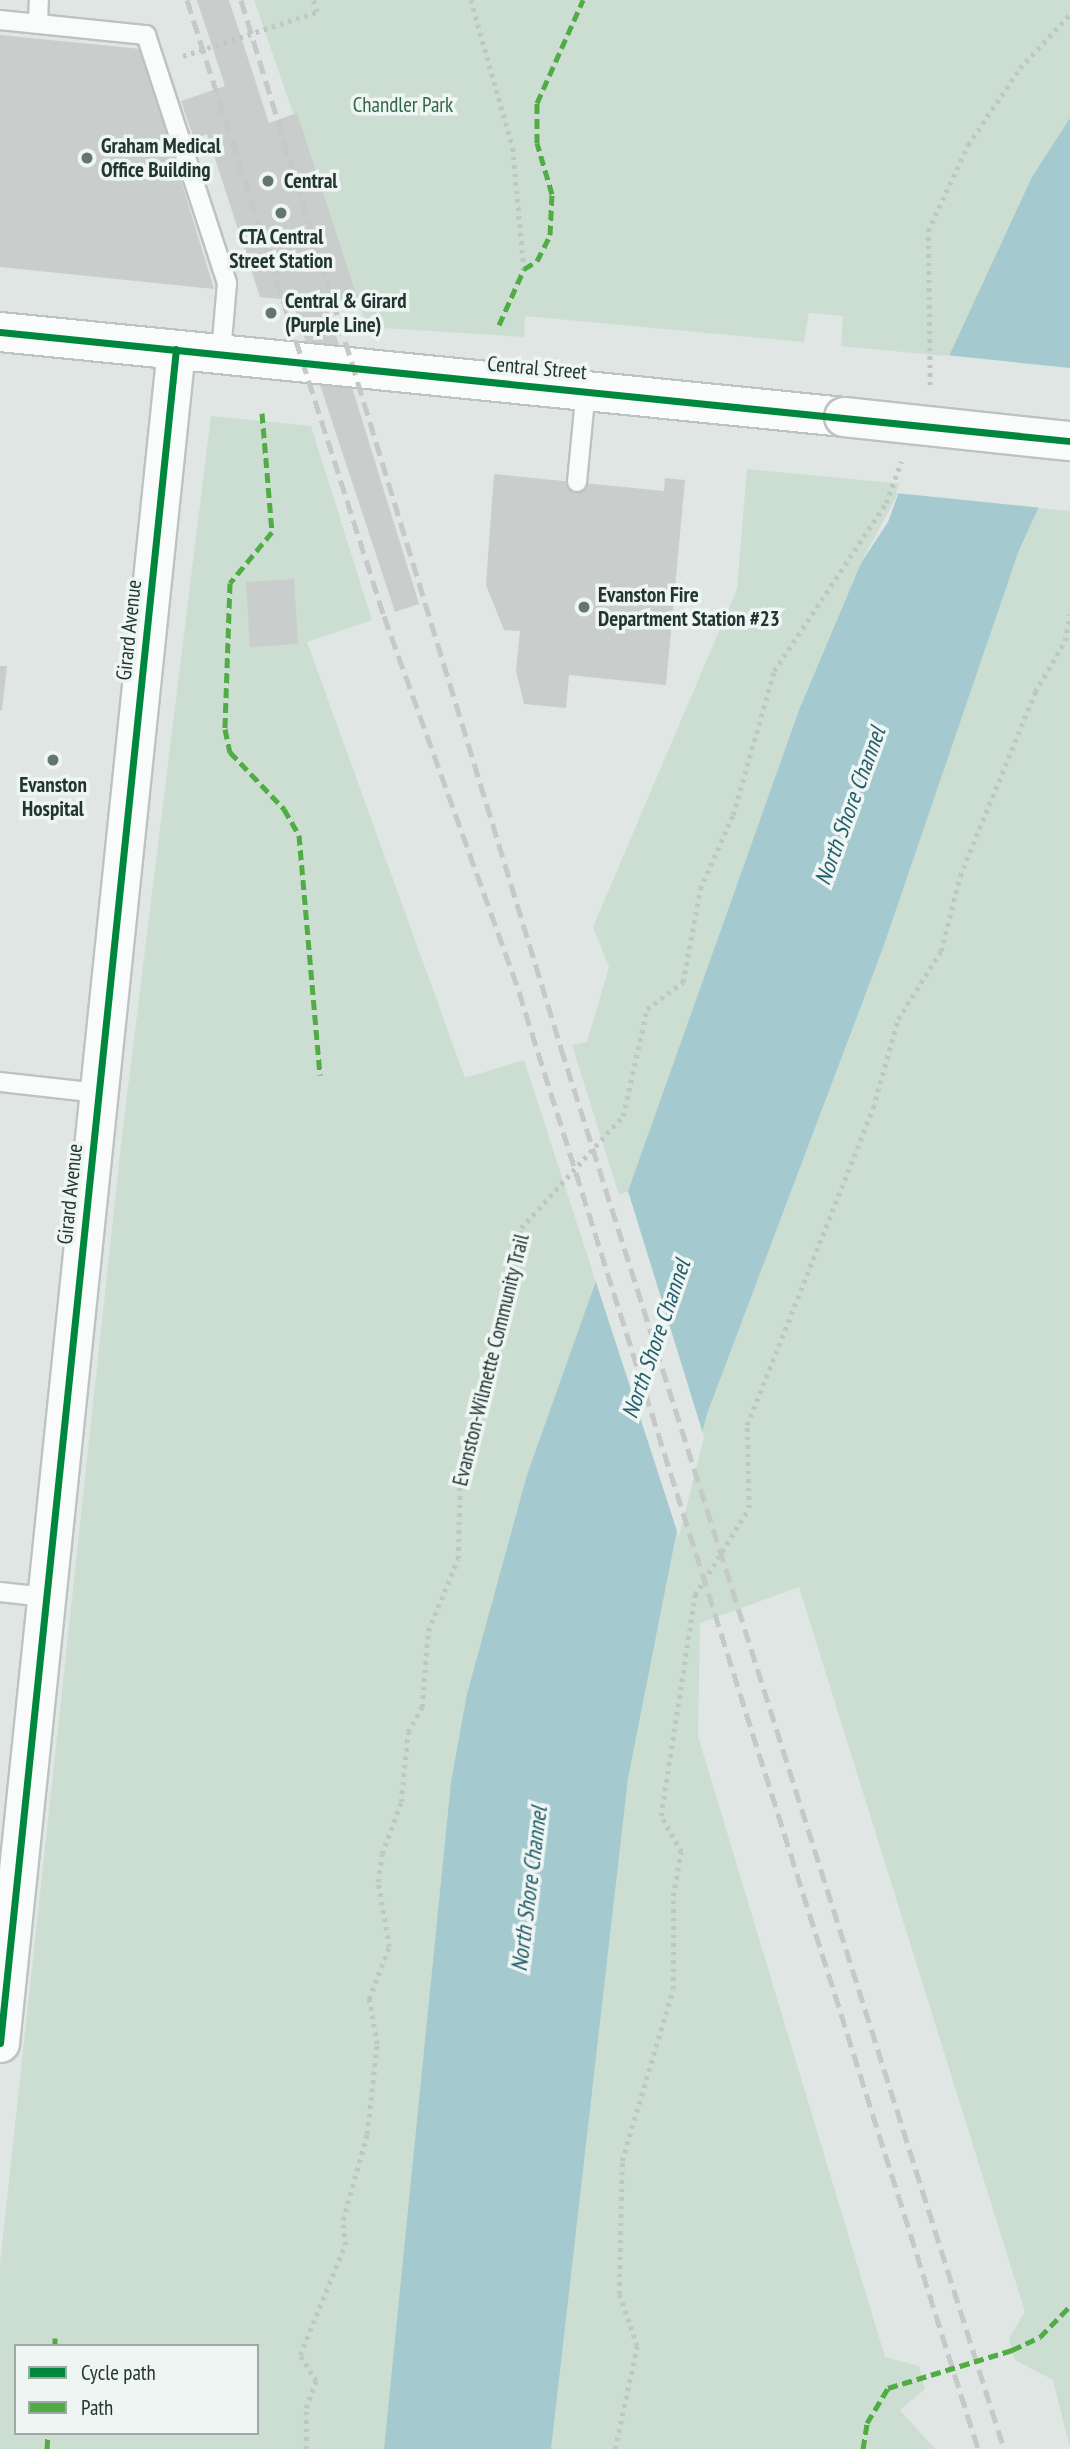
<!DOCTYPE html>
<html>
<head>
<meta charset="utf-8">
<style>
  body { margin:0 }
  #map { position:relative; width:1070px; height:2449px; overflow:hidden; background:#e0e6e3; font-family:"PT Sans Narrow",sans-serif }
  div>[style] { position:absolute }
  .green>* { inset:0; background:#cbded1 }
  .water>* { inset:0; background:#a4cad0 }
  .pier>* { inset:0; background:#e0e6e3 }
  .building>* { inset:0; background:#c9cecc }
  .path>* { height:4.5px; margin-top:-2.25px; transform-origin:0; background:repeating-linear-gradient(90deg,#bfc7c5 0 3.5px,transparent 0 8.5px) }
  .roads { filter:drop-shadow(2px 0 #bdc3c0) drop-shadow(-2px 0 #bdc3c0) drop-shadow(0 2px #bdc3c0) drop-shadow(0 -2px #bdc3c0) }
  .lane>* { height:18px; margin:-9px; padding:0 9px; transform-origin:9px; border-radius:9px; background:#fafbfb }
  .street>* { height:37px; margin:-18.5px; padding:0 18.5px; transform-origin:18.5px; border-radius:18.5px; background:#fafbfb }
  .secondary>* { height:38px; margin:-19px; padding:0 19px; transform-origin:19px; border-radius:19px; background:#fafbfb }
  .rail>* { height:5px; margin-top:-2.5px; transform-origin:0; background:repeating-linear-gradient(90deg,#c5c9c8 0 14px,transparent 0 21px) }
  .bridges { filter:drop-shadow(2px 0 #bdc3c1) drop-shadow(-2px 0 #bdc3c1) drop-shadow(0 2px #bdc3c1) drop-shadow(0 -2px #bdc3c1) }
  .secondary-bridge>* { height:38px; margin:-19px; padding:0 19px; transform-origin:19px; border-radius:19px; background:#fafbfb }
  .quiet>* { height:5px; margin-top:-2.5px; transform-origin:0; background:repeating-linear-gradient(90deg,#52ac45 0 10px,transparent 0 15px) }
  .cycleway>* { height:7px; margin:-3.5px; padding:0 3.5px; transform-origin:3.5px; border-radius:3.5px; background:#00873e }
  .dots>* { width:19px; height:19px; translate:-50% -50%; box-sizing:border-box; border:4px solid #eef5f2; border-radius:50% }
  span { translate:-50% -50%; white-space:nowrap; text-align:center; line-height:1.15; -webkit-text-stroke:7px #eef5f2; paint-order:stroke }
  .park-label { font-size:21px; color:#306847 }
  .poi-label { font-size:21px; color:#213631; font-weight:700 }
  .left { translate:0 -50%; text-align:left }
  .street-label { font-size:21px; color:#213631 }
  .water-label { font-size:23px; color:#225d6b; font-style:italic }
  .legend { position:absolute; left:14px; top:2344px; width:245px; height:91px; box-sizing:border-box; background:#eef5f2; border:2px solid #9ca9a5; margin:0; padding:9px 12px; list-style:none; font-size:21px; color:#213631 }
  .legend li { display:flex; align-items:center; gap:14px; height:35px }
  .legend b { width:35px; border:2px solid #9ca9a5 }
</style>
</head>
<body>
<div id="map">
  <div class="green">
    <i style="clip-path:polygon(254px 0,1070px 0,1070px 368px,841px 346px,843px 316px,809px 313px,804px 342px,525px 316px,524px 337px,367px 327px)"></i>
    <i style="clip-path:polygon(evenodd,211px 416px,311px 426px,372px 620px,307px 642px,465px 1078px,524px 1060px,676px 1529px,707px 1414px,883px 948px,1019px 549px,1039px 508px,1070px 511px,1070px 2448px,1053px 2380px,1015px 2360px,1012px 2350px,1009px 2338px,1025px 2312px,799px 1587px,700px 1623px,698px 1736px,885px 2357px,919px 2366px,925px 2389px,900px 2410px,935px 2449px,0 2449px,0 2264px,122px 1136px,211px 416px,16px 2346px,257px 2346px,257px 2433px,16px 2433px,16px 2346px)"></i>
    <i style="clip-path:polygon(747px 469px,903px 484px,861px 563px,799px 710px,628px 1191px,619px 1195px,572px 1045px,587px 1042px,609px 967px,593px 927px,737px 589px)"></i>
  </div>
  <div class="water">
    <i style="clip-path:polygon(1070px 118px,1070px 441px,1019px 550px,883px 948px,707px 1414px,677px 1530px,628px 1778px,551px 2449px,384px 2449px,451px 1782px,467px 1694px,527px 1475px,799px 710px,861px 563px,888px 522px,949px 356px,1032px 177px)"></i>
  </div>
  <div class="pier">
    <i style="clip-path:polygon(945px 355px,1070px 368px,1070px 450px,1043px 508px,896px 493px)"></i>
    <i style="clip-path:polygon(628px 1191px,704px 1437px,679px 1537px,594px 1276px)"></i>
  </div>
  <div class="building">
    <i style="clip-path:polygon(197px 0,229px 0,269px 123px,297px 113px,360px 306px,326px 303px,419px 604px,395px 612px,292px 300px,260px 297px,207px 134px,194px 139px,181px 101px,225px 86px)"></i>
    <i style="clip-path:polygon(0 35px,141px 49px,214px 289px,0 267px)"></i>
    <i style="clip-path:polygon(494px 474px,664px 491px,665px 478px,685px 480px,666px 685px,569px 675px,566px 708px,524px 704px,516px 671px,520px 631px,504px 630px,486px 585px)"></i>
    <i style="clip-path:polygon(294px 579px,298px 644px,250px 647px,246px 582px)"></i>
    <i style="clip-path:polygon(0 666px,7px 666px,2px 710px,0 710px)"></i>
  </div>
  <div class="path">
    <i style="left:471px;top:0;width:154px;rotate:74.2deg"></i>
    <i style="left:513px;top:148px;width:121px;rotate:84.8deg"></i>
    <i style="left:183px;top:56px;width:141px;rotate:-18.2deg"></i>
    <i style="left:317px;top:12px;width:13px;rotate:-108deg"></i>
    <i style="left:309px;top:301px;width:7px;rotate:63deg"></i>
    <i style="left:930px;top:385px;width:154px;rotate:-90.7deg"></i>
    <i style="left:928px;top:231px;width:95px;rotate:-65.1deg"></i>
    <i style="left:968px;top:145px;width:93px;rotate:-56deg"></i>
    <i style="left:1020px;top:68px;width:74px;rotate:-47.2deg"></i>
    <i style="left:306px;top:2449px;width:41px;rotate:-90deg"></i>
    <i style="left:306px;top:2408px;width:29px;rotate:-70deg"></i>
    <i style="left:316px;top:2381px;width:31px;rotate:-122deg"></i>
    <i style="left:300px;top:2355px;width:119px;rotate:-67.8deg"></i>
    <i style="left:345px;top:2245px;width:25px;rotate:-95deg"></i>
    <i style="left:343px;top:2220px;width:89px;rotate:-74.4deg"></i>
    <i style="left:367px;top:2134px;width:91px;rotate:-83.7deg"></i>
    <i style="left:377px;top:2044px;width:46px;rotate:-100.1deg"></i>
    <i style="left:369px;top:1999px;width:56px;rotate:-69deg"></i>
    <i style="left:389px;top:1947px;width:66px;rotate:-99.6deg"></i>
    <i style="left:378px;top:1882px;width:28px;rotate:-82deg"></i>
    <i style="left:382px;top:1854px;width:55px;rotate:-69.9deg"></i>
    <i style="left:401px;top:1802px;width:70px;rotate:-84.3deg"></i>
    <i style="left:408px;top:1732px;width:29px;rotate:-61deg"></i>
    <i style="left:422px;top:1707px;width:76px;rotate:-85.5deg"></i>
    <i style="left:428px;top:1631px;width:78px;rotate:-67.4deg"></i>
    <i style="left:458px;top:1559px;width:79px;rotate:-88.5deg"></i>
    <i style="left:460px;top:1480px;width:143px;rotate:-73.7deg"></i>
    <i style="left:500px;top:1343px;width:117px;rotate:-79.7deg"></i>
    <i style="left:521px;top:1228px;width:151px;rotate:-47.7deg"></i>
    <i style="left:623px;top:1116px;width:110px;rotate:-77.4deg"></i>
    <i style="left:647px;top:1009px;width:45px;rotate:-36.9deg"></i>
    <i style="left:683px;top:982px;width:95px;rotate:-79.6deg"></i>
    <i style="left:700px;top:889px;width:81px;rotate:-66deg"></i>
    <i style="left:733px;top:815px;width:150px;rotate:-74.1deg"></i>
    <i style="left:774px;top:671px;width:202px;rotate:-56.3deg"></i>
    <i style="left:886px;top:503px;width:44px;rotate:-69.9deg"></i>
    <i style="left:615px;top:2449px;width:105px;rotate:-77.9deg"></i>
    <i style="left:637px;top:2346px;width:55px;rotate:-109.1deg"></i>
    <i style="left:619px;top:2294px;width:133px;rotate:-88.7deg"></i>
    <i style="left:622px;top:2161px;width:179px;rotate:-73.5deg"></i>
    <i style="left:673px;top:1989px;width:93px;rotate:-90deg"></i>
    <i style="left:673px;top:1896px;width:45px;rotate:-79.7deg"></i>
    <i style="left:681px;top:1852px;width:41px;rotate:-119.1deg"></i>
    <i style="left:661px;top:1816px;width:224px;rotate:-81.3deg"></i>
    <i style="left:695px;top:1595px;width:102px;rotate:-58.2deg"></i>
    <i style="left:749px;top:1508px;width:83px;rotate:-91.4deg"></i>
    <i style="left:747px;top:1425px;width:341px;rotate:-68.3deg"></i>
    <i style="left:873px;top:1108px;width:92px;rotate:-74.3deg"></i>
    <i style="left:898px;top:1019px;width:80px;rotate:-57.7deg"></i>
    <i style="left:941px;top:951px;width:77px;rotate:-75.8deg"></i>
    <i style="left:960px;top:876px;width:199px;rotate:-67.8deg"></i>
    <i style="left:1035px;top:692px;width:59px;rotate:-59.5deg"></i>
    <i style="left:1065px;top:641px;width:27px;rotate:-80deg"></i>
  </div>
  <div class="roads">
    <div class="lane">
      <i style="left:0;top:20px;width:147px;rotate:5.9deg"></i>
      <i style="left:146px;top:35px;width:261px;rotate:71.9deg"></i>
      <i style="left:227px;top:283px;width:70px;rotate:94.9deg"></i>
      <i style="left:38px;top:24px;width:24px;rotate:-88deg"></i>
      <i style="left:577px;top:482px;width:93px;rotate:-84.5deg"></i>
      <i style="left:0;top:1082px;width:99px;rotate:6.4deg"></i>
      <i style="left:0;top:1592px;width:46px;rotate:6.2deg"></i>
    </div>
    <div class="street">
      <i style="left:0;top:2043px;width:1703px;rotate:-84.07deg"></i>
    </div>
    <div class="secondary">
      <i style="left:0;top:332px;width:848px;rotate:5.75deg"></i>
    </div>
  </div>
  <div class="rail">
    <i style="left:187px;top:0;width:647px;rotate:72.27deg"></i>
    <i style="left:384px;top:616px;width:400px;rotate:70.2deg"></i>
    <i style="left:519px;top:992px;width:1528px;rotate:72.51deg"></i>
    <i style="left:241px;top:0;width:1096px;rotate:73.02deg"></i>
    <i style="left:561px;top:1048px;width:1469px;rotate:72.45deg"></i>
  </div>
  <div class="bridges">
    <div class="secondary-bridge">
      <i style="left:844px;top:417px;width:227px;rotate:6.1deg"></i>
    </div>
  </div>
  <div class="quiet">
    <i style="left:499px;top:325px;width:61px;rotate:-65.9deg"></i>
    <i style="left:524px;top:269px;width:15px;rotate:-32deg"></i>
    <i style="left:537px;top:261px;width:29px;rotate:-63deg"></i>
    <i style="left:550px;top:235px;width:41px;rotate:-87.2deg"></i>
    <i style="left:552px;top:194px;width:53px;rotate:-106.4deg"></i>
    <i style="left:537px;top:143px;width:40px;rotate:-90deg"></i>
    <i style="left:537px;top:103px;width:113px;rotate:-65.9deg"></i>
    <i style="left:262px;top:413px;width:119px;rotate:85.2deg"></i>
    <i style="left:272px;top:532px;width:66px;rotate:129.5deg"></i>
    <i style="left:230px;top:583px;width:146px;rotate:92deg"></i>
    <i style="left:225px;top:729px;width:24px;rotate:78deg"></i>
    <i style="left:230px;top:752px;width:79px;rotate:46.5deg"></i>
    <i style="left:284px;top:809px;width:30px;rotate:60deg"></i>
    <i style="left:299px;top:835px;width:241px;rotate:85deg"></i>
    <i style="left:55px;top:2346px;width:8px;rotate:-90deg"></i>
    <i style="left:47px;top:2449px;width:16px;rotate:-86deg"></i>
    <i style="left:863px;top:2449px;width:26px;rotate:-81deg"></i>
    <i style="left:867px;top:2423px;width:41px;rotate:-59deg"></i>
    <i style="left:888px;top:2388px;width:130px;rotate:-17deg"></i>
    <i style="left:1012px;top:2350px;width:31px;rotate:-25deg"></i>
    <i style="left:1040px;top:2337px;width:43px;rotate:-45.9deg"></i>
  </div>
  <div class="cycleway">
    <i style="left:0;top:332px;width:1076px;rotate:5.82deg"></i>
    <i style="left:0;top:2043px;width:1703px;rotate:-84.07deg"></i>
  </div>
  <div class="dots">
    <i style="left:87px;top:158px;background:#64746f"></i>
    <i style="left:268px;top:181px;background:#64746f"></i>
    <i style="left:281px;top:213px;background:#64746f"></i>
    <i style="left:271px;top:313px;background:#64746f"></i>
    <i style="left:584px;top:607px;background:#64746f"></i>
    <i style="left:53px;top:760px;background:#64746f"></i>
  </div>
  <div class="park-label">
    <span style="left:403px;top:105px">Chandler Park</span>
  </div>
  <div class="poi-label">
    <span class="left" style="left:101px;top:158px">Graham Medical<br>Office Building</span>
    <span class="left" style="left:284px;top:181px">Central</span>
    <span style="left:281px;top:249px">CTA Central<br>Street Station</span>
    <span class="left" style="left:285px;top:313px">Central &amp; Girard<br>(Purple Line)</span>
    <span class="left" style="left:598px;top:607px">Evanston Fire<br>Department Station #23</span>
    <span style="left:53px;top:797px">Evanston<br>Hospital</span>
  </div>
  <div class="street-label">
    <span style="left:537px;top:368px;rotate:5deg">Central Street</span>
    <span style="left:129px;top:630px;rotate:-84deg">Girard Avenue</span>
    <span style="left:70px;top:1194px;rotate:-84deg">Girard Avenue</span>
    <span style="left:491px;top:1360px;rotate:-76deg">Evanston-Wilmette Community Trail</span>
  </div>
  <div class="water-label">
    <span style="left:850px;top:806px;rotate:-70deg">North Shore Channel</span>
    <span style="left:656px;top:1339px;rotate:-71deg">North Shore Channel</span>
    <span style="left:529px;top:1889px;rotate:-83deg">North Shore Channel</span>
  </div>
  <ul class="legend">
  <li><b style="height:9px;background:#00873e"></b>Cycle path</li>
  <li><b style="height:9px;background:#52ac45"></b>Path</li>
  </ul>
</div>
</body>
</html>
